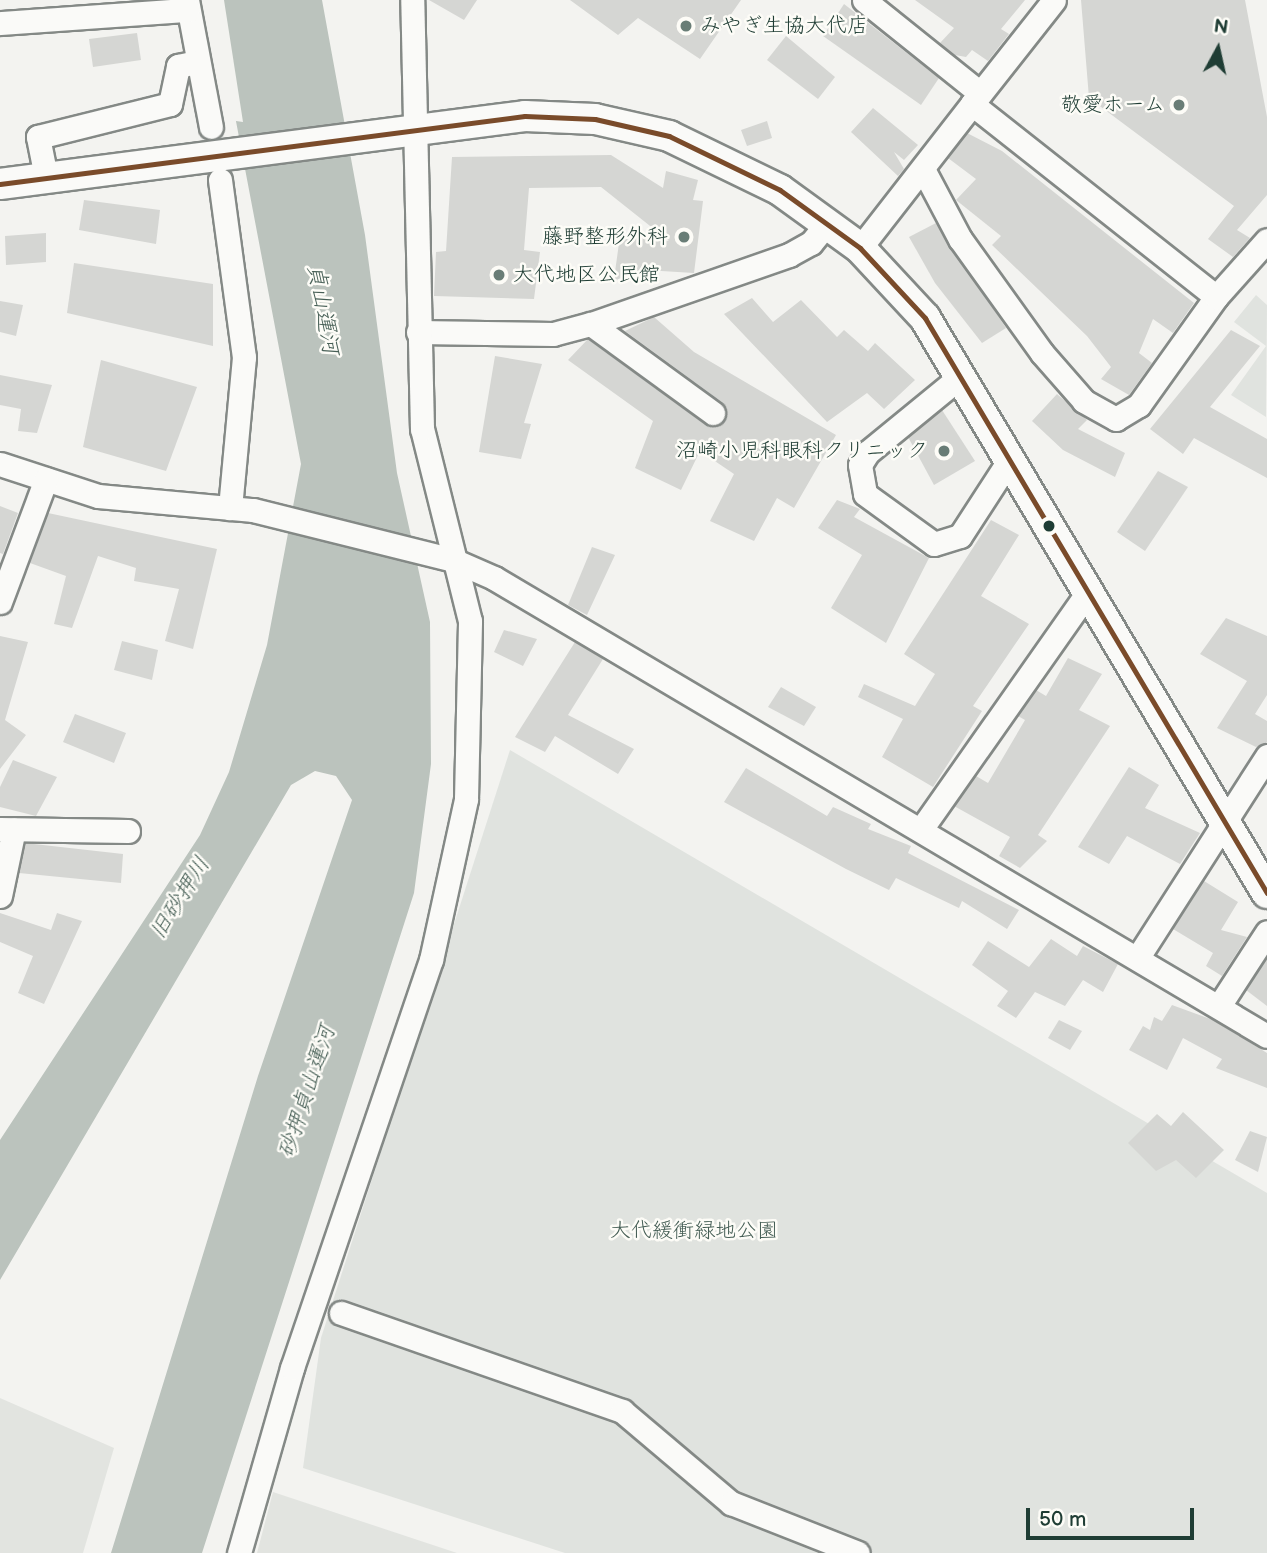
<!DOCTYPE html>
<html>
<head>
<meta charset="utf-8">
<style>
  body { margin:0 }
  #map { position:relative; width:1267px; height:1553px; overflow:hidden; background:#f3f3f0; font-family:"Balsamiq Sans","Klee One",sans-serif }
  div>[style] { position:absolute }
  .built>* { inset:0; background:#e2e4e0 }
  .green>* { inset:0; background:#e0e3df }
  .water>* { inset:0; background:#bbc3bd }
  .pier>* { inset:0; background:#f3f3f0 }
  .building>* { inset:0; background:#d5d6d3 }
  .roads { filter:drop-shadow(2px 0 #848986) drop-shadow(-2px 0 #848986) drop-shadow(0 2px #848986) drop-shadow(0 -2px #848986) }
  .minor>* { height:23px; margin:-11.5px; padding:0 11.5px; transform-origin:11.5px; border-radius:11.5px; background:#fafaf8 }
  .major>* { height:30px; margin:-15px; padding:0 15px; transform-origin:15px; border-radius:15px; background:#fafaf8 }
  .bus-1>* { height:5px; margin:-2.5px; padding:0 2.5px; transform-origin:2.5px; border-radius:2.5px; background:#7a4b2a }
  .dots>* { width:19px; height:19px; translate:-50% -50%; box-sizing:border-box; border:4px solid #fdfcf7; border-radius:50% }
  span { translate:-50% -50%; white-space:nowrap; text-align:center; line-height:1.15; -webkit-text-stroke:5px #fdfcf7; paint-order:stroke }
  .poi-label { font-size:21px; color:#1f3d34 }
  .left { translate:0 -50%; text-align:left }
  .right { translate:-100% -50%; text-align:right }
  .park-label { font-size:21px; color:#435c53 }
  .water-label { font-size:23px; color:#475f56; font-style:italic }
  .north { position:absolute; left:1183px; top:14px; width:70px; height:70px; -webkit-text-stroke:5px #fdfcf7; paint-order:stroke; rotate:8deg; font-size:19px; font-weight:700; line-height:28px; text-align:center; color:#1f3d34 }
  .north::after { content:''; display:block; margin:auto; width:24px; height:32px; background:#1f3d34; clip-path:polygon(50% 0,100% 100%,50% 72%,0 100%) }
  .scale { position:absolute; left:1026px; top:1508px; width:168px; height:32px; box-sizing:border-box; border:4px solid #1f3d34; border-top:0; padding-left:9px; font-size:21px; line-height:24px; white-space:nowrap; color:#1f3d34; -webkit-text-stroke:5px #fdfcf7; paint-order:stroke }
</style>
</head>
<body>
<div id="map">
  <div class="built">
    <i style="clip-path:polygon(0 1398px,114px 1448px,83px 1553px,0 1553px)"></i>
    <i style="clip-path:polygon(273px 1492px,457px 1553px,257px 1553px)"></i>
  </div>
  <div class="green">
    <i style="clip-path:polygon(1256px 295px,1267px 305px,1266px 417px,1231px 395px,1266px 346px,1234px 322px)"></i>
    <i style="clip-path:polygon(510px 750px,1267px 1193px,1267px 1553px,565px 1553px,303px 1468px,321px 1338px)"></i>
  </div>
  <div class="water">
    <i style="clip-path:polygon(213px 0,322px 0,365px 235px,397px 473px,430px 622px,431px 764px,414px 893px,202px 1553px,111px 1553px,258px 1076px,352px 800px,336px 776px,315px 771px,291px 785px,0 1280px,0 1140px,200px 835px,229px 772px,267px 645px,301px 464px)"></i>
  </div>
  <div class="pier">
    <i style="clip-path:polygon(209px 0,224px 0,243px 122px,229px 120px)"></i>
  </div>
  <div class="building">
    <i style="clip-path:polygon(429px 0,477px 0,464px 20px)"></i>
    <i style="clip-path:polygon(570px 0,741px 0,700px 59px,638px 18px,618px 35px)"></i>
    <i style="clip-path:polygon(915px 0,1025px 0,1001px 29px,1009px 34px,988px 61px,972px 50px,966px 57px,955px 55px,940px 43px,954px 28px)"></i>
    <i style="clip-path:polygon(1081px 0,1245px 0,1267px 117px,1267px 195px,1237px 230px,1250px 238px,1233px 257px,1208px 239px,1234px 206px,1089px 98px)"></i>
    <i style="clip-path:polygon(844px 4px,939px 78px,921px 105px,823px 36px)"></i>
    <i style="clip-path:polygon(137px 33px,141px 60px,93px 67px,89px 39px)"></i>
    <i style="clip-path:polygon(786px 36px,835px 77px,818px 99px,767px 60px)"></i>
    <i style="clip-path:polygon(873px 108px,918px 145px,904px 160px,894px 152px,904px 169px,898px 176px,851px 132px)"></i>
    <i style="clip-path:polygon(767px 121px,772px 138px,747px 146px,741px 130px)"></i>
    <i style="clip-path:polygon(967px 133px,1002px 151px,1194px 303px,1173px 333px,1153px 319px,1139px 353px,1152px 363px,1129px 395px,1101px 379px,1111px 367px,1087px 336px,992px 245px,1001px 236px,956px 200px,976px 179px,948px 158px)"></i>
    <i style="clip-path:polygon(611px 155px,663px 188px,666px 171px,698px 180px,693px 200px,703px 201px,694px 273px,645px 270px,645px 283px,614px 279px,620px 236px,669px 241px,601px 187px,529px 188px,524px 250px,540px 252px,534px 299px,434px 296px,436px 252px,446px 251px,452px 157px)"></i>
    <i style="clip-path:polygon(84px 200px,160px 210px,156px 244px,79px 230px)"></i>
    <i style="clip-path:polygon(936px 223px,1006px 328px,982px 343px,935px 283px,909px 237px)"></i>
    <i style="clip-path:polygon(46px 233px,46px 262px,6px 265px,5px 236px)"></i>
    <i style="clip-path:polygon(74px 263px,213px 284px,213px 346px,67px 313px)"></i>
    <i style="clip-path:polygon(752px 298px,773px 322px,801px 300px,837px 337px,844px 330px,868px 351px,875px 343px,915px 380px,884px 409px,867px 393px,827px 422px,724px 314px)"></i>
    <i style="clip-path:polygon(0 301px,23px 305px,16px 336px,0 332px)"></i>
    <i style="clip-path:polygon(654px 317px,694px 352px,836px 435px,794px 508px,777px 498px,754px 541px,710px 521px,734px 474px,700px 451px,681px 490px,635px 468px,653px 421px,568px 360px,588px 339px,705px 424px,719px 425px,727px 415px,722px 402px,625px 331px)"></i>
    <i style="clip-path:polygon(1231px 330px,1260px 346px,1210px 407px,1267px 439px,1267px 478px,1194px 438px,1183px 454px,1150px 429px)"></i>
    <i style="clip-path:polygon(495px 356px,542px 364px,524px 423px,531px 424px,521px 459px,479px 452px)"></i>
    <i style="clip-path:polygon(101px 360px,197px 387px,166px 471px,83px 447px)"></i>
    <i style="clip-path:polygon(0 375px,52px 385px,37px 433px,18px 431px,21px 409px,0 405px)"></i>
    <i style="clip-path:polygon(1057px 394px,1087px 420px,1078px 429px,1125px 453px,1115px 477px,1063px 450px,1032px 421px)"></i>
    <i style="clip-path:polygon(942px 410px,975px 461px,934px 485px,908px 437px)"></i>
    <i style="clip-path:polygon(1158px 471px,1188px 487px,1145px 551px,1117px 532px)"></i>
    <i style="clip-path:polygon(837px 500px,860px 509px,854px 517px,929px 558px,886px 643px,831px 608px,862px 555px,818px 528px)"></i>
    <i style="clip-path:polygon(0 506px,18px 513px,3px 554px,0 553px)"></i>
    <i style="clip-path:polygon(48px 513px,217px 549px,193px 649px,165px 641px,179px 589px,134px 581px,136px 568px,98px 556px,72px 628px,54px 624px,66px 576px,30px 563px)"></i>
    <i style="clip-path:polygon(991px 520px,1019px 535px,981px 596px,1029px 624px,973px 706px,982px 711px,933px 787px,882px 757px,903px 719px,858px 697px,864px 684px,915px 706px,935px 674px,904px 654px)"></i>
    <i style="clip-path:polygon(592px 547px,615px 555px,587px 615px,568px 605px)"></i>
    <i style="clip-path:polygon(1226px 618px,1267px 636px,1267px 695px,1255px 714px,1267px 721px,1267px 742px,1256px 747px,1217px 728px,1247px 681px,1200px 654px)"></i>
    <i style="clip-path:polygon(504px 630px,537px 639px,523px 666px,494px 652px)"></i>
    <i style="clip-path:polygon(0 636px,28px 642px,5px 720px,26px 735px,0 769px)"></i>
    <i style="clip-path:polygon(122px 641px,158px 650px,152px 680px,114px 670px)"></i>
    <i style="clip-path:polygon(575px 642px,603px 659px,568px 715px,634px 749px,618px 774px,555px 736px,545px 752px,515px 737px)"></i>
    <i style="clip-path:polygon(1068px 658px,1102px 674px,1079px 710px,1110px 726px,1038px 835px,1047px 841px,1020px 868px,999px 856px,1010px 837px,954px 806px,976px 776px,988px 783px,1025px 720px,1018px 716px,1036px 690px,1046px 696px)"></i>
    <i style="clip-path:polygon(781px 687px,816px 707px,804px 726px,768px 707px)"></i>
    <i style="clip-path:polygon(75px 714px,126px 733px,114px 763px,63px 742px)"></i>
    <i style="clip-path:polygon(13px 760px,57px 777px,36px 816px,0 807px,0 787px)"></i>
    <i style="clip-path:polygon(1129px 767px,1159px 785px,1145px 808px,1200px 833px,1180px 864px,1127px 836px,1109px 864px,1078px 847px)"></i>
    <i style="clip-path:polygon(746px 768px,827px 816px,833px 807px,871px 824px,868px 829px,911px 846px,908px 853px,1019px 910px,1007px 929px,962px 901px,959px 908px,896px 878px,889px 890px,846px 869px,724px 802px)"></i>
    <i style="clip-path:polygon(25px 843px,123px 854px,121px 883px,19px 873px)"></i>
    <i style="clip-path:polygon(1204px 881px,1238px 902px,1221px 930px,1247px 937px,1222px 976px,1206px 966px,1213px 953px,1173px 929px)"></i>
    <i style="clip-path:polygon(0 913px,51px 930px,57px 913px,82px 921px,44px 1004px,18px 993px,33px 956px,0 942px)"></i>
    <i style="clip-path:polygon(1051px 939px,1077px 956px,1083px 946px,1118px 964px,1103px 992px,1083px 980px,1065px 1006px,1035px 992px,1016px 1018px,997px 1006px,1008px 991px,972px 965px,988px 941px,1029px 967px)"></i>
    <i style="clip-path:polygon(1266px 960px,1267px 960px,1267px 1006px,1246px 990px)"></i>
    <i style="clip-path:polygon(1172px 1005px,1213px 1020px,1267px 1053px,1267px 1088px,1216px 1068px,1222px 1059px,1183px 1038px,1167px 1070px,1129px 1050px,1143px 1026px,1150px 1030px,1154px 1017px,1162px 1021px)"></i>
    <i style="clip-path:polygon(1059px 1020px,1082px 1031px,1070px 1050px,1048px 1038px)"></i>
    <i style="clip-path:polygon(1183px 1112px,1224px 1150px,1196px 1178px,1176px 1160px,1156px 1171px,1128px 1143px,1157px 1114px,1171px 1126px)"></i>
    <i style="clip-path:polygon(1250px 1131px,1267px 1137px,1258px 1172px,1235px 1160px)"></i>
  </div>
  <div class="roads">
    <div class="minor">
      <i style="left:187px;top:0;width:129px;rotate:79.3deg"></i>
      <i style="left:864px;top:0;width:149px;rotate:38.7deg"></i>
      <i style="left:0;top:23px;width:188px;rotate:-4deg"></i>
      <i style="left:972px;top:104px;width:132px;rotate:-51.7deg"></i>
      <i style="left:46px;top:177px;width:41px;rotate:-101.3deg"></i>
      <i style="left:38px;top:137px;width:136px;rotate:-14deg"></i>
      <i style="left:170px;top:104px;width:39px;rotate:-78deg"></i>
      <i style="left:178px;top:66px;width:19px;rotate:-12deg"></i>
      <i style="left:220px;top:180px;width:179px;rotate:82.3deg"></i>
      <i style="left:244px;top:357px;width:152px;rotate:95.3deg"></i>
      <i style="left:860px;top:248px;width:182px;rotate:-52.1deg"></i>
      <i style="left:972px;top:104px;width:311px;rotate:38.3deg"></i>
      <i style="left:1216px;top:297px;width:133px;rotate:125.5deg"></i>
      <i style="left:1139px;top:405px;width:27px;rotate:149deg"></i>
      <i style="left:1116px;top:419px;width:37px;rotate:-151deg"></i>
      <i style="left:1084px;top:401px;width:64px;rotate:-131.2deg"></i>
      <i style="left:1042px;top:353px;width:140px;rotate:-125.7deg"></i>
      <i style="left:960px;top:239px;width:77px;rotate:-117.9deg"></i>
      <i style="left:1216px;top:297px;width:76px;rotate:-48.2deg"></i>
      <i style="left:591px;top:324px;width:151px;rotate:36.1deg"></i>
      <i style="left:418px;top:332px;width:135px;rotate:0.8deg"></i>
      <i style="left:553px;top:334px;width:39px;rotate:-15deg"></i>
      <i style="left:591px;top:324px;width:210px;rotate:-19.2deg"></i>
      <i style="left:789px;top:255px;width:25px;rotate:-29deg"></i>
      <i style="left:811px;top:243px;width:27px;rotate:-51deg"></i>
      <i style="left:961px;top:376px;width:120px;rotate:140.7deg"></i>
      <i style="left:868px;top:452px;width:15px;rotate:122deg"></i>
      <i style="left:860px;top:465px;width:29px;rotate:80deg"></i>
      <i style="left:865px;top:494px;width:85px;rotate:35.9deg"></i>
      <i style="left:934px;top:544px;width:27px;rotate:-17deg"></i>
      <i style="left:960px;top:536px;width:92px;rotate:-57deg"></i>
      <i style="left:0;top:464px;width:103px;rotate:18.1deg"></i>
      <i style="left:98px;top:496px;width:156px;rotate:5.2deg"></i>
      <i style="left:253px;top:510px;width:206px;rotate:14deg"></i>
      <i style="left:453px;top:560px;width:45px;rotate:23.7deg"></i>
      <i style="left:494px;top:578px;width:898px;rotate:30.65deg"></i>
      <i style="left:0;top:602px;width:131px;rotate:-69.5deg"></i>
      <i style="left:922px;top:828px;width:289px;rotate:-54.9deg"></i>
      <i style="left:0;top:829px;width:128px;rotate:0.9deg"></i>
      <i style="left:0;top:896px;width:68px;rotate:-78.2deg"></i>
      <i style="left:1138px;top:957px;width:239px;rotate:-57.3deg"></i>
      <i style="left:1219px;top:1006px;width:88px;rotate:-57deg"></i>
      <i style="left:341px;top:1313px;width:298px;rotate:19.2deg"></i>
      <i style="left:622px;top:1411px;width:143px;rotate:40.2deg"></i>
      <i style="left:731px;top:1503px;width:136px;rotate:21.5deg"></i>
      <i style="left:239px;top:1553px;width:192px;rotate:-74deg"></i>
      <i style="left:292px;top:1368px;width:431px;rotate:-71.2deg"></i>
      <i style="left:431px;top:960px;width:165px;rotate:-77.7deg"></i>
      <i style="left:466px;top:799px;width:178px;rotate:-88.7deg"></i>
      <i style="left:470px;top:621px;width:198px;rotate:-104deg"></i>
      <i style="left:422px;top:429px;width:429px;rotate:-91.3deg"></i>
    </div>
    <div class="major">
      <i style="left:0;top:184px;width:529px;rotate:-7.38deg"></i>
      <i style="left:525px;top:116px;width:70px;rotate:2.5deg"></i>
      <i style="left:595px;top:119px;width:76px;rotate:12.9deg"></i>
      <i style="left:669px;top:136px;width:123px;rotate:25.9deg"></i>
      <i style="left:780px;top:190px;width:99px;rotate:35.9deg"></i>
      <i style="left:860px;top:248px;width:96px;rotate:47.1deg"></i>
      <i style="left:925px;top:318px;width:669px;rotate:59.26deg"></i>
    </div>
  </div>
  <div class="bus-1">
    <i style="left:0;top:184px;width:529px;rotate:-7.38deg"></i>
    <i style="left:525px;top:116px;width:70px;rotate:2.5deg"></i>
    <i style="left:595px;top:119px;width:76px;rotate:12.9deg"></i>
    <i style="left:669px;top:136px;width:123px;rotate:25.9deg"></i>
    <i style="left:780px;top:190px;width:99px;rotate:35.9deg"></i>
    <i style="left:860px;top:248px;width:96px;rotate:47.1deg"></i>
    <i style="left:925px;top:318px;width:669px;rotate:59.26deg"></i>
  </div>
  <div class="dots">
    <i style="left:686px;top:26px;background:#697d76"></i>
    <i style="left:1179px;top:105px;background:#697d76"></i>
    <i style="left:684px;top:237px;background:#697d76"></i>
    <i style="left:499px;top:275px;background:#697d76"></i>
    <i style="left:944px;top:451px;background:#697d76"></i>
    <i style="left:1049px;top:526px;background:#1f3d34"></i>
  </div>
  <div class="poi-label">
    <span class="left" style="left:700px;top:26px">みやぎ生協大代店</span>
    <span class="right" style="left:1165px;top:105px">敬愛ホーム</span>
    <span class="right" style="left:668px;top:237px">藤野整形外科</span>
    <span class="left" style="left:513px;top:275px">大代地区公民館</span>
    <span class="right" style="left:928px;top:451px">沼崎小児科眼科クリニック</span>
  </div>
  <div class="park-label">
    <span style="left:694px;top:1231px">大代緩衝緑地公園</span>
  </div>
  <div class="water-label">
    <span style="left:323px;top:309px;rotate:80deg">貞山運河</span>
    <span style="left:180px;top:898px;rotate:-58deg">旧砂押川</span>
    <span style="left:307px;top:1092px;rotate:-72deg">砂押貞山運河</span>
  </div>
  <div class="north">N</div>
  <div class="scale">50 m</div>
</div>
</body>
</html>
